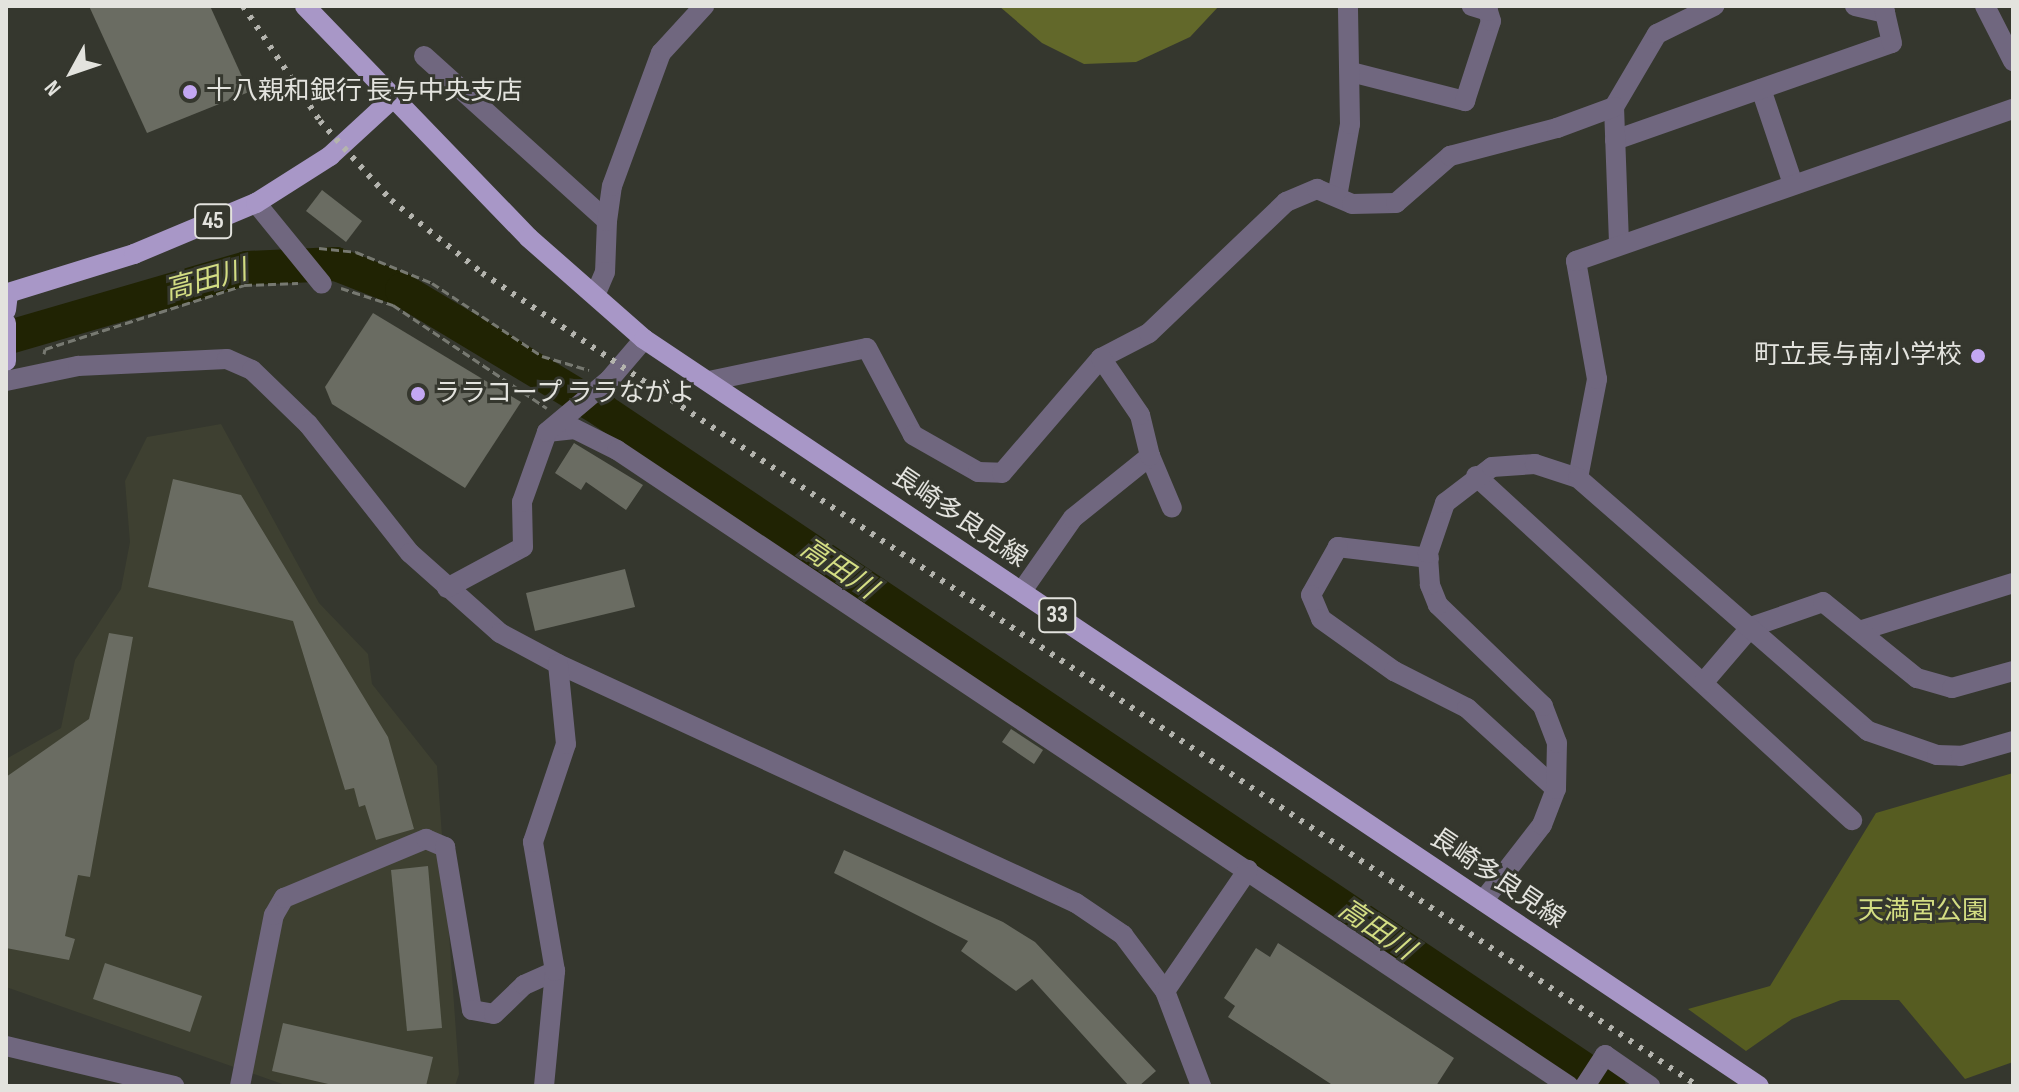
<!DOCTYPE html>
<html>
<head>
<meta charset="utf-8">
<style>
  body { margin:0 }
  #map { position:relative; width:2019px; height:1092px; overflow:hidden; background:#35372e; font-family:"Sofia Sans Condensed","Noto Sans JP",sans-serif }
  div>[style] { position:absolute }
  .built>* { inset:0; background:#3e4031 }
  .green>* { inset:0; background:#565c21 }
  .forest>* { inset:0; background:#62682a }
  .river>* { height:34px; margin:-17px; padding:0 17px; transform-origin:17px; border-radius:17px; background:#202303 }
  .building>* { inset:0; background:#6a6c62 }
  .path>* { height:3px; margin-top:-1.5px; transform-origin:0; background:repeating-linear-gradient(90deg,#777971 0 8px,transparent 0 12px) }
  .minor>* { height:20px; margin:-10px; padding:0 10px; transform-origin:10px; border-radius:10px; background:#70677f }
  .major>* { height:20px; margin:-10px; padding:0 10px; transform-origin:10px; border-radius:10px; background:#a897c7 }
  .rail>* { height:6px; margin-top:-3px; transform-origin:0; background:repeating-linear-gradient(90deg,#b4b4ae 0 4px,transparent 0 12px) }
  .dots>* { width:22px; height:22px; translate:-50% -50%; box-sizing:border-box; border:4px solid #35372e; border-radius:50% }
  span { translate:-50% -50%; white-space:nowrap; text-align:center; line-height:1.15; -webkit-text-stroke:6px #35372e; paint-order:stroke }
  .shield-label span { padding:2px 6px; background:#35372e; border:2px solid; border-radius:6px; -webkit-text-stroke-width:0 }
  .shield-label { font-size:24px; color:#e3e3de; font-weight:700 }
  .poi-label { font-size:26px; color:#e3e3de }
  .left { translate:0 -50%; text-align:left }
  .right { translate:-100% -50%; text-align:right }
  .street-label { font-size:26px; color:#e3e3de }
  .park-label { font-size:26px; color:#d3dd82 }
  .water-label { font-size:28px; color:#d3dd83; font-style:italic }
  .frame { position:absolute; inset:0; border:8px solid #e3e3de; pointer-events:none }
  .north { position:absolute; left:32px; top:32px; width:80px; height:80px; -webkit-text-stroke:6px #35372e; paint-order:stroke; rotate:230deg; font-size:22px; font-weight:700; line-height:32px; text-align:center; color:#e3e3de }
  .north::after { content:''; display:block; margin:auto; width:28px; height:36px; background:#e3e3de; clip-path:polygon(50% 0,100% 100%,50% 72%,0 100%) }
</style>
</head>
<body>
<div id="map">
  <div class="built">
    <i style="clip-path:polygon(221px 424px,319px 603px,368px 654px,372px 684px,437px 766px,459px 1074px,455px 1086px,288px 1086px,6px 987px,6px 759px,61px 728px,75px 660px,121px 589px,130px 542px,125px 481px,147px 437px)"></i>
  </div>
  <div class="green">
    <i style="clip-path:polygon(2013px 773px,2013px 1062px,1965px 1079px,1899px 1000px,1841px 1000px,1792px 1019px,1746px 1051px,1688px 1009px,1770px 986px,1876px 813px)"></i>
  </div>
  <div class="forest">
    <i style="clip-path:polygon(999px 6px,1219px 6px,1190px 37px,1136px 62px,1084px 64px,1042px 43px)"></i>
  </div>
  <div class="river">
    <i style="left:6px;top:338px;width:251px;rotate:-16.2deg"></i>
    <i style="left:247px;top:268px;width:89px;rotate:-2.6deg"></i>
    <i style="left:336px;top:264px;width:71px;rotate:21.5deg"></i>
    <i style="left:402px;top:290px;width:235px;rotate:31deg"></i>
    <i style="left:603px;top:411px;width:1211px;rotate:33.86deg"></i>
  </div>
  <div class="building">
    <i style="clip-path:polygon(89px 6px,210px 6px,249px 92px,147px 133px)"></i>
    <i style="clip-path:polygon(322px 190px,362px 221px,346px 242px,306px 211px)"></i>
    <i style="clip-path:polygon(373px 313px,521px 402px,465px 488px,332px 404px,325px 387px)"></i>
    <i style="clip-path:polygon(574px 443px,643px 485px,626px 510px,586px 482px,581px 490px,555px 473px)"></i>
    <i style="clip-path:polygon(173px 479px,241px 495px,388px 737px,414px 829px,376px 840px,365px 805px,359px 807px,354px 788px,345px 790px,293px 621px,148px 587px)"></i>
    <i style="clip-path:polygon(625px 569px,635px 607px,535px 631px,526px 593px)"></i>
    <i style="clip-path:polygon(109px 633px,133px 637px,90px 877px,78px 875px,65px 936px,75px 939px,69px 960px,6px 948px,6px 777px,89px 719px)"></i>
    <i style="clip-path:polygon(1011px 729px,1043px 750px,1034px 764px,1002px 742px)"></i>
    <i style="clip-path:polygon(844px 850px,1003px 922px,1035px 942px,1156px 1071px,1139px 1086px,1129px 1086px,1032px 979px,1016px 991px,961px 951px,968px 941px,834px 873px)"></i>
    <i style="clip-path:polygon(428px 866px,442px 1028px,407px 1031px,391px 870px)"></i>
    <i style="clip-path:polygon(1278px 943px,1454px 1058px,1436px 1086px,1334px 1086px,1228px 1017px,1235px 1006px,1224px 998px,1256px 948px,1270px 957px)"></i>
    <i style="clip-path:polygon(105px 963px,202px 996px,190px 1032px,93px 999px)"></i>
    <i style="clip-path:polygon(283px 1023px,433px 1057px,426px 1086px,337px 1086px,272px 1071px)"></i>
  </div>
  <div class="path">
    <i style="left:319px;top:248px;width:37px;rotate:6deg"></i>
    <i style="left:356px;top:252px;width:82px;rotate:22.2deg"></i>
    <i style="left:432px;top:283px;width:132px;rotate:33.6deg"></i>
    <i style="left:542px;top:356px;width:49px;rotate:16.6deg"></i>
    <i style="left:341px;top:288px;width:55px;rotate:18.1deg"></i>
    <i style="left:393px;top:305px;width:185px;rotate:33.8deg"></i>
    <i style="left:44px;top:354px;width:5px;rotate:-79deg"></i>
    <i style="left:45px;top:349px;width:209px;rotate:-17.8deg"></i>
    <i style="left:244px;top:285px;width:54px;rotate:-2.1deg"></i>
  </div>
  <div class="minor">
    <i style="left:1855px;top:6px;width:31px;rotate:13deg"></i>
    <i style="left:1885px;top:13px;width:7px;rotate:-98deg"></i>
    <i style="left:1985px;top:6px;width:62px;rotate:63deg"></i>
    <i style="left:424px;top:56px;width:246px;rotate:42deg"></i>
    <i style="left:607px;top:221px;width:51px;rotate:92.2deg"></i>
    <i style="left:605px;top:272px;width:25px;rotate:113deg"></i>
    <i style="left:1351px;top:72px;width:118px;rotate:14.3deg"></i>
    <i style="left:1465px;top:101px;width:84px;rotate:-72deg"></i>
    <i style="left:1491px;top:21px;width:10px;rotate:-107deg"></i>
    <i style="left:1488px;top:11px;width:17px;rotate:-163deg"></i>
    <i style="left:1761px;top:89px;width:100px;rotate:71.4deg"></i>
    <i style="left:1615px;top:140px;width:293px;rotate:-19.3deg"></i>
    <i style="left:1892px;top:43px;width:31px;rotate:-103deg"></i>
    <i style="left:1337px;top:197px;width:74px;rotate:-79.9deg"></i>
    <i style="left:1350px;top:124px;width:118px;rotate:-91deg"></i>
    <i style="left:256px;top:203px;width:104px;rotate:50.8deg"></i>
    <i style="left:607px;top:221px;width:35px;rotate:-82deg"></i>
    <i style="left:612px;top:186px;width:142px;rotate:-69.8deg"></i>
    <i style="left:661px;top:53px;width:64px;rotate:-47.5deg"></i>
    <i style="left:1619px;top:243px;width:136px;rotate:-92.1deg"></i>
    <i style="left:1614px;top:107px;width:85px;rotate:-59.5deg"></i>
    <i style="left:1657px;top:34px;width:64px;rotate:-26.2deg"></i>
    <i style="left:6px;top:381px;width:74px;rotate:-11.8deg"></i>
    <i style="left:78px;top:366px;width:149px;rotate:-2.7deg"></i>
    <i style="left:227px;top:359px;width:27px;rotate:24deg"></i>
    <i style="left:252px;top:370px;width:78px;rotate:44deg"></i>
    <i style="left:308px;top:424px;width:164px;rotate:51.7deg"></i>
    <i style="left:410px;top:553px;width:120px;rotate:41.6deg"></i>
    <i style="left:500px;top:633px;width:66px;rotate:28.1deg"></i>
    <i style="left:558px;top:664px;width:570px;rotate:24.77deg"></i>
    <i style="left:1076px;top:903px;width:57px;rotate:34.2deg"></i>
    <i style="left:1123px;top:935px;width:70px;rotate:53.1deg"></i>
    <i style="left:1165px;top:991px;width:102px;rotate:69.2deg"></i>
    <i style="left:709px;top:381px;width:161px;rotate:-11.8deg"></i>
    <i style="left:867px;top:348px;width:98px;rotate:62.1deg"></i>
    <i style="left:913px;top:435px;width:75px;rotate:29.6deg"></i>
    <i style="left:978px;top:472px;width:24px;rotate:2deg"></i>
    <i style="left:1002px;top:473px;width:152px;rotate:-49.3deg"></i>
    <i style="left:1101px;top:358px;width:54px;rotate:-27.5deg"></i>
    <i style="left:1149px;top:333px;width:190px;rotate:-43.7deg"></i>
    <i style="left:1286px;top:202px;width:34px;rotate:-23deg"></i>
    <i style="left:1317px;top:189px;width:38px;rotate:23deg"></i>
    <i style="left:1352px;top:204px;width:44px;rotate:-1.3deg"></i>
    <i style="left:1396px;top:203px;width:72px;rotate:-41deg"></i>
    <i style="left:1450px;top:156px;width:111px;rotate:-14.7deg"></i>
    <i style="left:1557px;top:128px;width:61px;rotate:-20.2deg"></i>
    <i style="left:547px;top:432px;width:28px;rotate:-6deg"></i>
    <i style="left:575px;top:429px;width:47px;rotate:26.6deg"></i>
    <i style="left:617px;top:450px;width:1145px;rotate:33.75deg"></i>
    <i style="left:1150px;top:456px;width:56px;rotate:67.1deg"></i>
    <i style="left:1476px;top:476px;width:510px;rotate:42.46deg"></i>
    <i style="left:1578px;top:478px;width:101px;rotate:-79.1deg"></i>
    <i style="left:1597px;top:379px;width:120px;rotate:-100.1deg"></i>
    <i style="left:1576px;top:261px;width:463px;rotate:-19.2deg"></i>
    <i style="left:1429px;top:558px;width:92px;rotate:-173.1deg"></i>
    <i style="left:1338px;top:547px;width:55px;rotate:119.4deg"></i>
    <i style="left:1311px;top:595px;width:26px;rotate:67deg"></i>
    <i style="left:1321px;top:619px;width:90px;rotate:35.5deg"></i>
    <i style="left:1394px;top:671px;width:82px;rotate:26.9deg"></i>
    <i style="left:1467px;top:708px;width:120px;rotate:42.3deg"></i>
    <i style="left:447px;top:588px;width:86px;rotate:-28.3deg"></i>
    <i style="left:523px;top:547px;width:45px;rotate:-91.3deg"></i>
    <i style="left:522px;top:502px;width:74px;rotate:-70.3deg"></i>
    <i style="left:547px;top:432px;width:81px;rotate:-40deg"></i>
    <i style="left:609px;top:380px;width:54px;rotate:-49.5deg"></i>
    <i style="left:1022px;top:591px;width:89px;rotate:-55.1deg"></i>
    <i style="left:1073px;top:518px;width:99px;rotate:-38.8deg"></i>
    <i style="left:1150px;top:456px;width:42px;rotate:-103.7deg"></i>
    <i style="left:1140px;top:415px;width:69px;rotate:-124.4deg"></i>
    <i style="left:1859px;top:631px;width:161px;rotate:-17.3deg"></i>
    <i style="left:1703px;top:683px;width:74px;rotate:-49.4deg"></i>
    <i style="left:1751px;top:627px;width:76px;rotate:-19.1deg"></i>
    <i style="left:1823px;top:602px;width:121px;rotate:39deg"></i>
    <i style="left:1917px;top:678px;width:36px;rotate:16deg"></i>
    <i style="left:1952px;top:688px;width:63px;rotate:-15.6deg"></i>
    <i style="left:1483px;top:901px;width:96px;rotate:-52.2deg"></i>
    <i style="left:1542px;top:825px;width:39px;rotate:-69deg"></i>
    <i style="left:1556px;top:789px;width:46px;rotate:-88.8deg"></i>
    <i style="left:1557px;top:743px;width:40px;rotate:-111deg"></i>
    <i style="left:1543px;top:706px;width:146px;rotate:-136.1deg"></i>
    <i style="left:1438px;top:605px;width:22px;rotate:-112deg"></i>
    <i style="left:1430px;top:585px;width:32px;rotate:-94deg"></i>
    <i style="left:1428px;top:553px;width:53px;rotate:-71.2deg"></i>
    <i style="left:1445px;top:503px;width:59px;rotate:-37.5deg"></i>
    <i style="left:1492px;top:467px;width:43px;rotate:-4deg"></i>
    <i style="left:1535px;top:464px;width:45px;rotate:18deg"></i>
    <i style="left:1578px;top:478px;width:385px;rotate:41.1deg"></i>
    <i style="left:1868px;top:731px;width:73px;rotate:19.2deg"></i>
    <i style="left:1937px;top:755px;width:24px;rotate:2deg"></i>
    <i style="left:1961px;top:756px;width:54px;rotate:-16.1deg"></i>
    <i style="left:1165px;top:991px;width:147px;rotate:-55.6deg"></i>
    <i style="left:6px;top:1046px;width:173px;rotate:13.4deg"></i>
    <i style="left:240px;top:1086px;width:174px;rotate:-78.8deg"></i>
    <i style="left:274px;top:915px;width:20px;rotate:-60deg"></i>
    <i style="left:284px;top:898px;width:154px;rotate:-22.6deg"></i>
    <i style="left:426px;top:839px;width:21px;rotate:23deg"></i>
    <i style="left:445px;top:847px;width:165px;rotate:80.6deg"></i>
    <i style="left:472px;top:1010px;width:22px;rotate:10deg"></i>
    <i style="left:494px;top:1014px;width:42px;rotate:-44deg"></i>
    <i style="left:524px;top:985px;width:34px;rotate:-24deg"></i>
    <i style="left:544px;top:1086px;width:116px;rotate:-84.5deg"></i>
    <i style="left:555px;top:971px;width:131px;rotate:-99.7deg"></i>
    <i style="left:533px;top:842px;width:103px;rotate:-71.4deg"></i>
    <i style="left:566px;top:744px;width:80px;rotate:-95.7deg"></i>
    <i style="left:1585px;top:1086px;width:37px;rotate:-57deg"></i>
    <i style="left:1605px;top:1055px;width:55px;rotate:34.6deg"></i>
  </div>
  <div class="major">
    <i style="left:305px;top:6px;width:322px;rotate:46deg"></i>
    <i style="left:529px;top:238px;width:153px;rotate:41.3deg"></i>
    <i style="left:644px;top:339px;width:1342px;rotate:33.82deg"></i>
    <i style="left:6px;top:310px;width:17px;rotate:-83deg"></i>
    <i style="left:8px;top:293px;width:132px;rotate:-17.2deg"></i>
    <i style="left:134px;top:254px;width:132px;rotate:-22.7deg"></i>
    <i style="left:256px;top:203px;width:88px;rotate:-32.4deg"></i>
    <i style="left:330px;top:156px;width:84px;rotate:-42.6deg"></i>
    <i style="left:6px;top:323px;width:38px;rotate:90deg"></i>
  </div>
  <div class="rail">
    <i style="left:243px;top:6px;width:138px;rotate:56.2deg"></i>
    <i style="left:320px;top:121px;width:106px;rotate:48.1deg"></i>
    <i style="left:391px;top:200px;width:117px;rotate:38.7deg"></i>
    <i style="left:482px;top:273px;width:1463px;rotate:33.77deg"></i>
  </div>
  <div class="dots">
    <i style="left:190px;top:92px;background:#c3a7f2"></i>
    <i style="left:1978px;top:356px;background:#c3a7f2"></i>
    <i style="left:418px;top:394px;background:#c3a7f2"></i>
  </div>
  <div class="shield-label">
    <span style="left:213px;top:221px">45</span>
    <span style="left:1057px;top:615px">33</span>
  </div>
  <div class="poi-label">
    <span class="left" style="left:206px;top:92px">十八親和銀行 長与中央支店</span>
    <span class="right" style="left:1962px;top:356px">町立長与南小学校</span>
    <span class="left" style="left:434px;top:394px">ララコープ ララながよ</span>
  </div>
  <div class="street-label">
    <span style="left:959px;top:518px;rotate:34deg">長崎多良見線</span>
    <span style="left:1497px;top:879px;rotate:34deg">長崎多良見線</span>
  </div>
  <div class="park-label">
    <span style="left:1923px;top:912px">天満宮公園</span>
  </div>
  <div class="water-label">
    <span style="left:206px;top:281px;rotate:-15deg">高田川</span>
    <span style="left:838px;top:569px;rotate:34deg">高田川</span>
    <span style="left:1376px;top:930px;rotate:34deg">高田川</span>
  </div>
  <div class="frame"></div>
  <div class="north">N</div>
</div>
</body>
</html>
